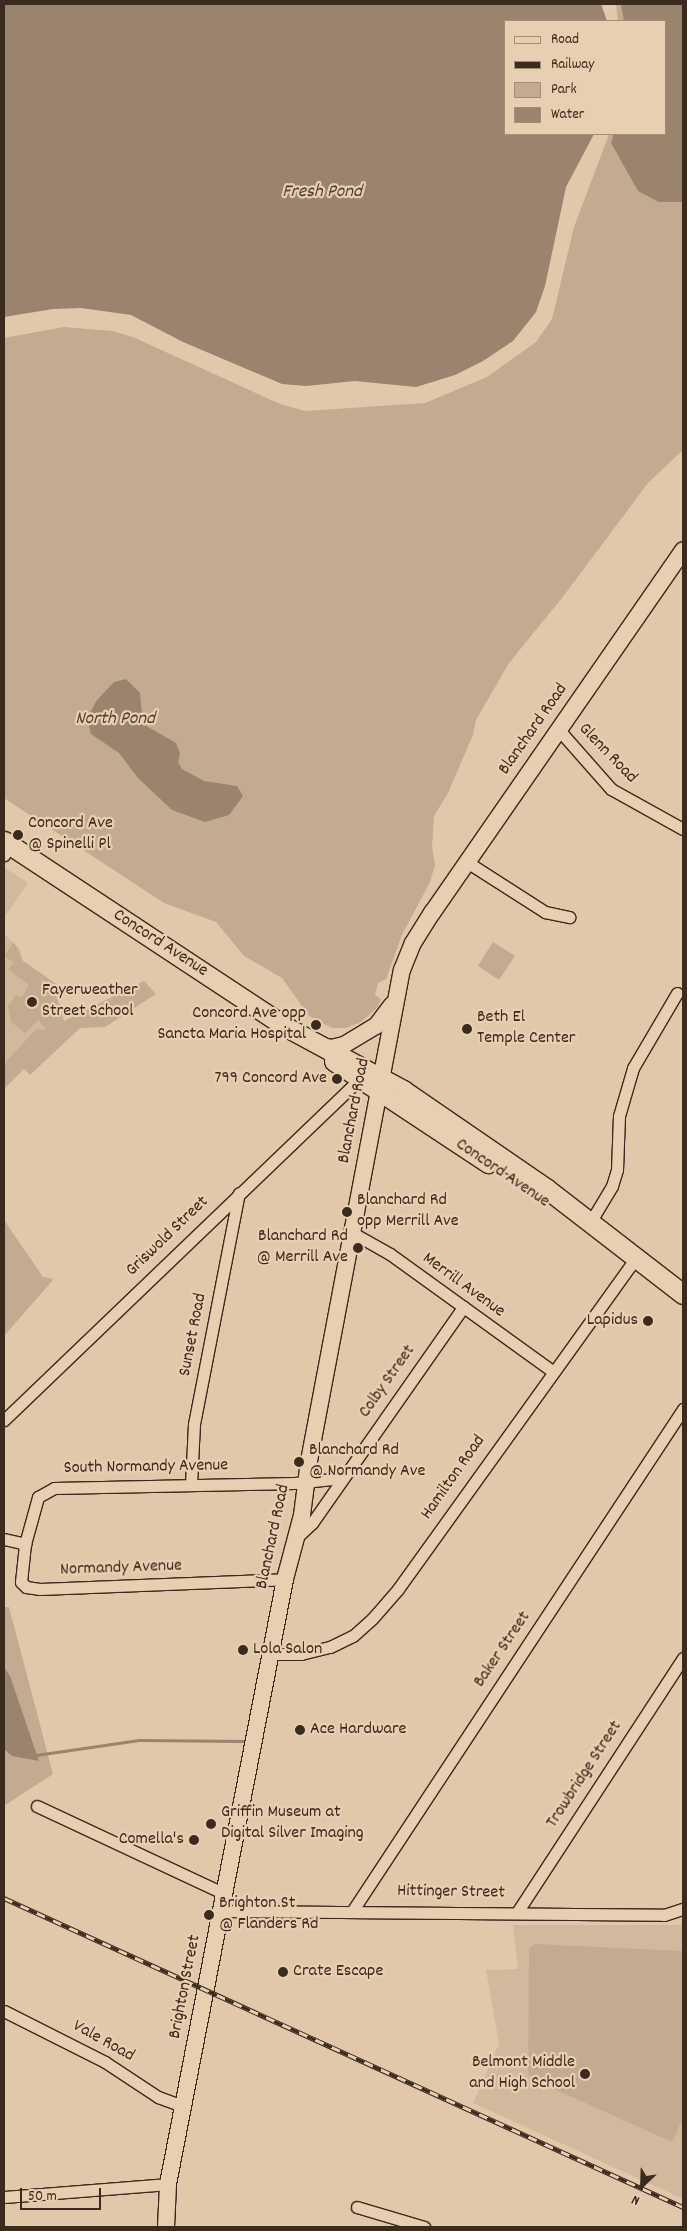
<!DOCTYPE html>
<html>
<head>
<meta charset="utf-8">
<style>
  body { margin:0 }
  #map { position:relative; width:687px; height:2231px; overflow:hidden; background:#e2c8ab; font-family:Dekko,sans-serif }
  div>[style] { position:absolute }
  .built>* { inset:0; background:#d2b99e }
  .green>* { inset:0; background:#c3ab91 }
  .water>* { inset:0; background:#9a846e }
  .stream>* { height:3px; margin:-1.5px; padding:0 1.5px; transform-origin:1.5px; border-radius:1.5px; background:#9a846e }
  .roads { filter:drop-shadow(1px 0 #3b2a1e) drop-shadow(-1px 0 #3b2a1e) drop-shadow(0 1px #3b2a1e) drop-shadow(0 -1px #3b2a1e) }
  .street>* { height:11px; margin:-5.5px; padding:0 5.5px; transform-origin:5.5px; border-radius:5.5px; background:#e9cfb1 }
  .secondary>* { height:16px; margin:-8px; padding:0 8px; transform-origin:8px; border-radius:8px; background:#e9cfb1 }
  .primary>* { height:19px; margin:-9.5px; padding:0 9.5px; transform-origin:9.5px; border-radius:9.5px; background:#e9cfb1 }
  .rail>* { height:5px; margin-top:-2.5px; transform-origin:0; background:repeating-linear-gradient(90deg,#e9cfb1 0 9px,#3b2a1e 0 18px); box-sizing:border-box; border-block:1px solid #3b2a1e }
  .dots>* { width:14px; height:14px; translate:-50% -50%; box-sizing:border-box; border:2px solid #e9cfb1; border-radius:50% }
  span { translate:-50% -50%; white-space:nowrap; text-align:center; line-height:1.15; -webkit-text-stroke:4.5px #e9cfb1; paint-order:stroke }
  .street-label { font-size:18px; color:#3b2a1e }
  .poi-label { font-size:18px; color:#3b2a1e }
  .left { translate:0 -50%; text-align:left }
  .right { translate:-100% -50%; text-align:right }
  .water-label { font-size:19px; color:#534032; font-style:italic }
  .frame { position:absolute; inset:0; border:5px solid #3b2a1e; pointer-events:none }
  .legend { position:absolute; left:504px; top:20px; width:162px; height:115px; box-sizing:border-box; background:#e9cfb1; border:1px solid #a38d76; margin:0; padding:6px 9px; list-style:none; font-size:15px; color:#3b2a1e }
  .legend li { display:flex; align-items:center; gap:10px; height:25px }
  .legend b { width:25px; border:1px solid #a38d76 }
  .north { position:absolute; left:617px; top:2161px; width:50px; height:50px; -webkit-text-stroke:4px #e9cfb1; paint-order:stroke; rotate:204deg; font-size:14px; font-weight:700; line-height:20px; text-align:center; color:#3b2a1e }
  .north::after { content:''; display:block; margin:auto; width:18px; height:22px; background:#3b2a1e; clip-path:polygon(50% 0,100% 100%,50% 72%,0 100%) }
  .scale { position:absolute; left:20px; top:2188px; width:81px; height:22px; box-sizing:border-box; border:2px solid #3b2a1e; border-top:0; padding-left:6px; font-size:15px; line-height:18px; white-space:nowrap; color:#3b2a1e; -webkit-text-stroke:4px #e9cfb1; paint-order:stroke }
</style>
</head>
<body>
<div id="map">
  <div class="built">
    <i style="clip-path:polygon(5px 868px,28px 883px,4px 918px,4px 869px)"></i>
    <i style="clip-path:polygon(4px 934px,20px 949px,23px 961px,62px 988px,56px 996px,62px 1008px,40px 1041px,4px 1070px)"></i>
    <i style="clip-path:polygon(513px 1925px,683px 1925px,683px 2199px,473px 2103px,499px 2044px,486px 1970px,518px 1969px)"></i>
  </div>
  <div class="green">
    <i style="clip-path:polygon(616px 4px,683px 4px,683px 450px,648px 483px,562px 598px,509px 663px,476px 720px,473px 735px,448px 793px,434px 816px,432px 847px,435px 865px,430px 882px,402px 935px,386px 979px,378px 983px,375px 995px,381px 999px,378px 1007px,361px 1022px,346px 1028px,332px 1028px,309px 1016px,282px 978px,244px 956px,216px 922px,164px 903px,4px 798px,4px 338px,64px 327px,113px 331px,135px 338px,280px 404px,305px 411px,425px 403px,487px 377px,536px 342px,552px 319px,574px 227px,609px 134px,666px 134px,666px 21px,618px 21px)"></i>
    <i style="clip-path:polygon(14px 942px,23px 961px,62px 988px,56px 996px,64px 1021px,144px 981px,156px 994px,105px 1027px,80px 1028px,30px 1075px,24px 1069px,4px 1089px,4px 1064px,36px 1029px,47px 1030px,38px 1020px,25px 1033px,11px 1022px,8px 1006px,16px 995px,22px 997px,29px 985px,9px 970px,13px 962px,4px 956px)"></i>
    <i style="clip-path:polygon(493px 942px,515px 956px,499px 980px,478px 966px)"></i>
    <i style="clip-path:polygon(4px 1220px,43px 1277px,54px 1279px,4px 1336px)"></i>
    <i style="clip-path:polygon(4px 1607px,9px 1607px,53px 1774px,4px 1806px)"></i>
    <i style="clip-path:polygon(535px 1944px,683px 1951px,683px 2118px,672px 2142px,532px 2079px,528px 2072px,529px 1949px)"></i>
  </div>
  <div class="water">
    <i style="clip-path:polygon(4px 4px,601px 4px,607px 21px,506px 21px,506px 134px,594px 134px,566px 187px,545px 286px,536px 312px,513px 341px,483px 361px,455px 375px,416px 387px,355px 381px,306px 386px,282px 384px,183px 342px,131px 315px,81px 308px,53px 309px,4px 317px)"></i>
    <i style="clip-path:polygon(621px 4px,683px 4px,683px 202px,659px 202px,638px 191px,611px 143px,614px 134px,666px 134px,666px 21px,624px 21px)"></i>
    <i style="clip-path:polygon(126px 679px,140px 693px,143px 724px,176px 743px,180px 753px,178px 762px,182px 769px,204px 781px,237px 786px,243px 796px,229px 815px,205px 822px,172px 810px,138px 778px,119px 753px,91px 734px,87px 718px,97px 700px,114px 682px)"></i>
    <i style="clip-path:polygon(4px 1667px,10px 1676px,39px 1761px,12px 1756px,4px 1749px)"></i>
  </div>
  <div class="stream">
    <i style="left:36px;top:1755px;width:104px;rotate:-8.3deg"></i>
    <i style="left:139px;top:1740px;width:105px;rotate:0.5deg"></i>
  </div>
  <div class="roads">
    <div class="street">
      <i style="left:559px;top:730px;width:79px;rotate:48.6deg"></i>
      <i style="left:611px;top:789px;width:82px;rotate:29.1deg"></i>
      <i style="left:4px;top:855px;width:12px;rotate:-55deg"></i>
      <i style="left:467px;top:862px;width:93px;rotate:32.7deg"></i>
      <i style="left:545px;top:912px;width:25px;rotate:12deg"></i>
      <i style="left:591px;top:1221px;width:41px;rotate:-59deg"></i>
      <i style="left:612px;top:1186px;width:17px;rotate:-73deg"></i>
      <i style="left:617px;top:1170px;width:54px;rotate:-87.9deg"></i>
      <i style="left:619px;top:1116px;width:50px;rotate:-73.7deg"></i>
      <i style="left:633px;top:1068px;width:87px;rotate:-59.6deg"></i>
      <i style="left:351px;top:1232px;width:45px;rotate:29.4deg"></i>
      <i style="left:390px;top:1254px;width:200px;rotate:35.8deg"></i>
      <i style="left:4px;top:1420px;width:491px;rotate:-43.8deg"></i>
      <i style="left:191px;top:1485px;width:61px;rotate:-87.2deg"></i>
      <i style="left:194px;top:1424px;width:235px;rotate:-79deg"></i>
      <i style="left:296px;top:1538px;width:22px;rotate:-43deg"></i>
      <i style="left:312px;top:1523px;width:264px;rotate:-55deg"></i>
      <i style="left:4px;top:1539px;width:22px;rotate:13deg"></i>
      <i style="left:25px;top:1544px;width:38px;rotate:96deg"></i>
      <i style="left:21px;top:1582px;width:7px;rotate:45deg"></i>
      <i style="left:26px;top:1587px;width:14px;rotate:8deg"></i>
      <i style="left:40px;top:1589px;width:245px;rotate:-2.3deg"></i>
      <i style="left:25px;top:1544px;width:49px;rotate:-74.5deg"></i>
      <i style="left:38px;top:1497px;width:18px;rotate:-29deg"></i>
      <i style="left:54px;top:1488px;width:241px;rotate:-1.2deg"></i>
      <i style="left:295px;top:1483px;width:47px;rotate:-6.1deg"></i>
      <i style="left:271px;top:1654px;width:30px"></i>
      <i style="left:301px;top:1654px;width:30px;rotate:-14deg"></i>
      <i style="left:330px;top:1647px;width:25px;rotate:-26deg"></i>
      <i style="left:353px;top:1636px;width:25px;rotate:-42deg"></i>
      <i style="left:372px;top:1619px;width:40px;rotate:-49deg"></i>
      <i style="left:398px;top:1589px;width:398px;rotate:-54.3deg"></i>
      <i style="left:37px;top:1806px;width:208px;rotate:25.1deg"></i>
      <i style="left:353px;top:1910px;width:600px;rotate:-56.63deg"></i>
      <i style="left:222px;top:1911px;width:442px;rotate:0.5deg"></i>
      <i style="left:664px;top:1915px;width:20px;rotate:-18deg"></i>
      <i style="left:518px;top:1911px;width:302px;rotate:-56.9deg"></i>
      <i style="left:4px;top:2011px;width:113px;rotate:26.8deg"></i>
      <i style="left:105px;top:2062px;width:64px;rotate:33.4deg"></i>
      <i style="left:158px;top:2097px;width:27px;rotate:20deg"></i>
      <i style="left:4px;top:2197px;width:165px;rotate:-4.5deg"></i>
      <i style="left:357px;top:2207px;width:70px;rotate:16.6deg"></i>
    </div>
    <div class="secondary">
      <i style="left:320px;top:1046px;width:11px;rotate:10deg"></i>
      <i style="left:331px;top:1048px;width:13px;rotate:-13deg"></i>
      <i style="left:344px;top:1045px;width:37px;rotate:-31deg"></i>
      <i style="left:376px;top:1026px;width:26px;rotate:-53deg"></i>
      <i style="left:166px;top:2227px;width:43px;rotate:-87.3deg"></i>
      <i style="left:168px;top:2184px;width:616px;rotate:-79.05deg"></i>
      <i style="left:285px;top:1579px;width:66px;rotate:-75.1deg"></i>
      <i style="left:302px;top:1515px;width:54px;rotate:-82.6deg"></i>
      <i style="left:309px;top:1461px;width:500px;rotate:-79.3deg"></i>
      <i style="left:402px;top:970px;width:29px;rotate:-68deg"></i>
      <i style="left:413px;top:943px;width:36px;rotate:-58deg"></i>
      <i style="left:432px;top:913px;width:441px;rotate:-55.3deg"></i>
    </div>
    <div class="primary">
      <i style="left:4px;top:841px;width:340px;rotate:33.4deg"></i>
      <i style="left:288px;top:1028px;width:131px;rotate:28.3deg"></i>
      <i style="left:403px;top:1090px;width:175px;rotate:34.5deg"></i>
      <i style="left:547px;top:1189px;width:172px;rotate:37.7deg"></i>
      <i style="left:334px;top:1061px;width:185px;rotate:33.5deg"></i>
    </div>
  </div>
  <div class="rail">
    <i style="left:4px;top:1898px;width:746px;rotate:24.47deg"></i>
  </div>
  <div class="dots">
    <i style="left:18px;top:835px;background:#3b2a1e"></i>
    <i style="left:32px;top:1002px;background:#3b2a1e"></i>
    <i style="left:316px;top:1025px;background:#3b2a1e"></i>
    <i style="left:467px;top:1029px;background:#3b2a1e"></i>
    <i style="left:337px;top:1079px;background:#3b2a1e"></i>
    <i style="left:347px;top:1212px;background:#3b2a1e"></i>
    <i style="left:358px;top:1248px;background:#3b2a1e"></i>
    <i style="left:648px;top:1321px;background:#3b2a1e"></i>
    <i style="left:299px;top:1462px;background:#3b2a1e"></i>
    <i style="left:243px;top:1650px;background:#3b2a1e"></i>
    <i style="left:300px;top:1730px;background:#3b2a1e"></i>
    <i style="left:211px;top:1824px;background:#3b2a1e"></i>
    <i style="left:194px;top:1840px;background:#3b2a1e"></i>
    <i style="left:209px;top:1915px;background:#3b2a1e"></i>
    <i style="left:283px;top:1972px;background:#3b2a1e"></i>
    <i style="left:585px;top:2074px;background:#3b2a1e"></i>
  </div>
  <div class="street-label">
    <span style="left:534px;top:730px;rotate:-55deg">Blanchard Road</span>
    <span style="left:607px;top:754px;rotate:46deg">Glenn Road</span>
    <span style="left:160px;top:944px;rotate:33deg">Concord Avenue</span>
    <span style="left:355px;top:1111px;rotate:-79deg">Blanchard Road</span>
    <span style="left:502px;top:1174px;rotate:34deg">Concord Avenue</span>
    <span style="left:168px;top:1237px;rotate:-44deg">Griswold Street</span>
    <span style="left:463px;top:1286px;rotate:36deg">Merrill Avenue</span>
    <span style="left:194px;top:1335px;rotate:-79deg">Sunset Road</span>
    <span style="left:388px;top:1382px;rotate:-55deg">Colby Street</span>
    <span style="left:146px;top:1468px;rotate:-1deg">South Normandy Avenue</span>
    <span style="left:454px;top:1478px;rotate:-55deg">Hamilton Road</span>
    <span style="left:274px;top:1537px;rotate:-78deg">Blanchard Road</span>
    <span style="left:121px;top:1569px;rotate:-2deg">Normandy Avenue</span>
    <span style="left:503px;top:1650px;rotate:-56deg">Baker Street</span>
    <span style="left:585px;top:1775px;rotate:-57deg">Trowbridge Street</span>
    <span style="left:451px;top:1893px;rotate:1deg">Hittinger Street</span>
    <span style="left:186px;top:1987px;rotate:-79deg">Brighton Street</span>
    <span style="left:103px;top:2042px;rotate:29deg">Vale Road</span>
  </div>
  <div class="poi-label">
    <span class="left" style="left:28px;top:835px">Concord Ave<br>@ Spinelli Pl</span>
    <span class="left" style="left:42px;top:1002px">Fayerweather<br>Street School</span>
    <span class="right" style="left:306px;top:1025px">Concord Ave opp<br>Sancta Maria Hospital</span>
    <span class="left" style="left:477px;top:1029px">Beth El<br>Temple Center</span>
    <span class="right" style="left:327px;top:1079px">799 Concord Ave</span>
    <span class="left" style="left:357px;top:1212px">Blanchard Rd<br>opp Merrill Ave</span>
    <span class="right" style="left:348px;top:1248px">Blanchard Rd<br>@ Merrill Ave</span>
    <span class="right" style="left:638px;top:1321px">Lapidus</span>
    <span class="left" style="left:309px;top:1462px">Blanchard Rd<br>@ Normandy Ave</span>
    <span class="left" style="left:253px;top:1650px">Lola Salon</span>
    <span class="left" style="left:310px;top:1730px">Ace Hardware</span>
    <span class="left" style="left:221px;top:1824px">Griffin Museum at<br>Digital Silver Imaging</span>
    <span class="right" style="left:184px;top:1840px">Comella's</span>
    <span class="left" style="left:219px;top:1915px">Brighton St<br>@ Flanders Rd</span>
    <span class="left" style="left:293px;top:1972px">Crate Escape</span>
    <span class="right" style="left:575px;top:2074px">Belmont Middle<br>and High School</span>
  </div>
  <div class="water-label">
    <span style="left:322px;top:193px">Fresh Pond</span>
    <span style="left:115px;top:720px">North Pond</span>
  </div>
  <div class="frame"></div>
  <ul class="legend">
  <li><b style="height:6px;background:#e9cfb1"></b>Road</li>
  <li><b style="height:6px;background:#3b2a1e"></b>Railway</li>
  <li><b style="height:14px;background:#c3ab91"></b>Park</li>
  <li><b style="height:14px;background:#9a846e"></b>Water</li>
  </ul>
  <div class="north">N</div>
  <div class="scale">50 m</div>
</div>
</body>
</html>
